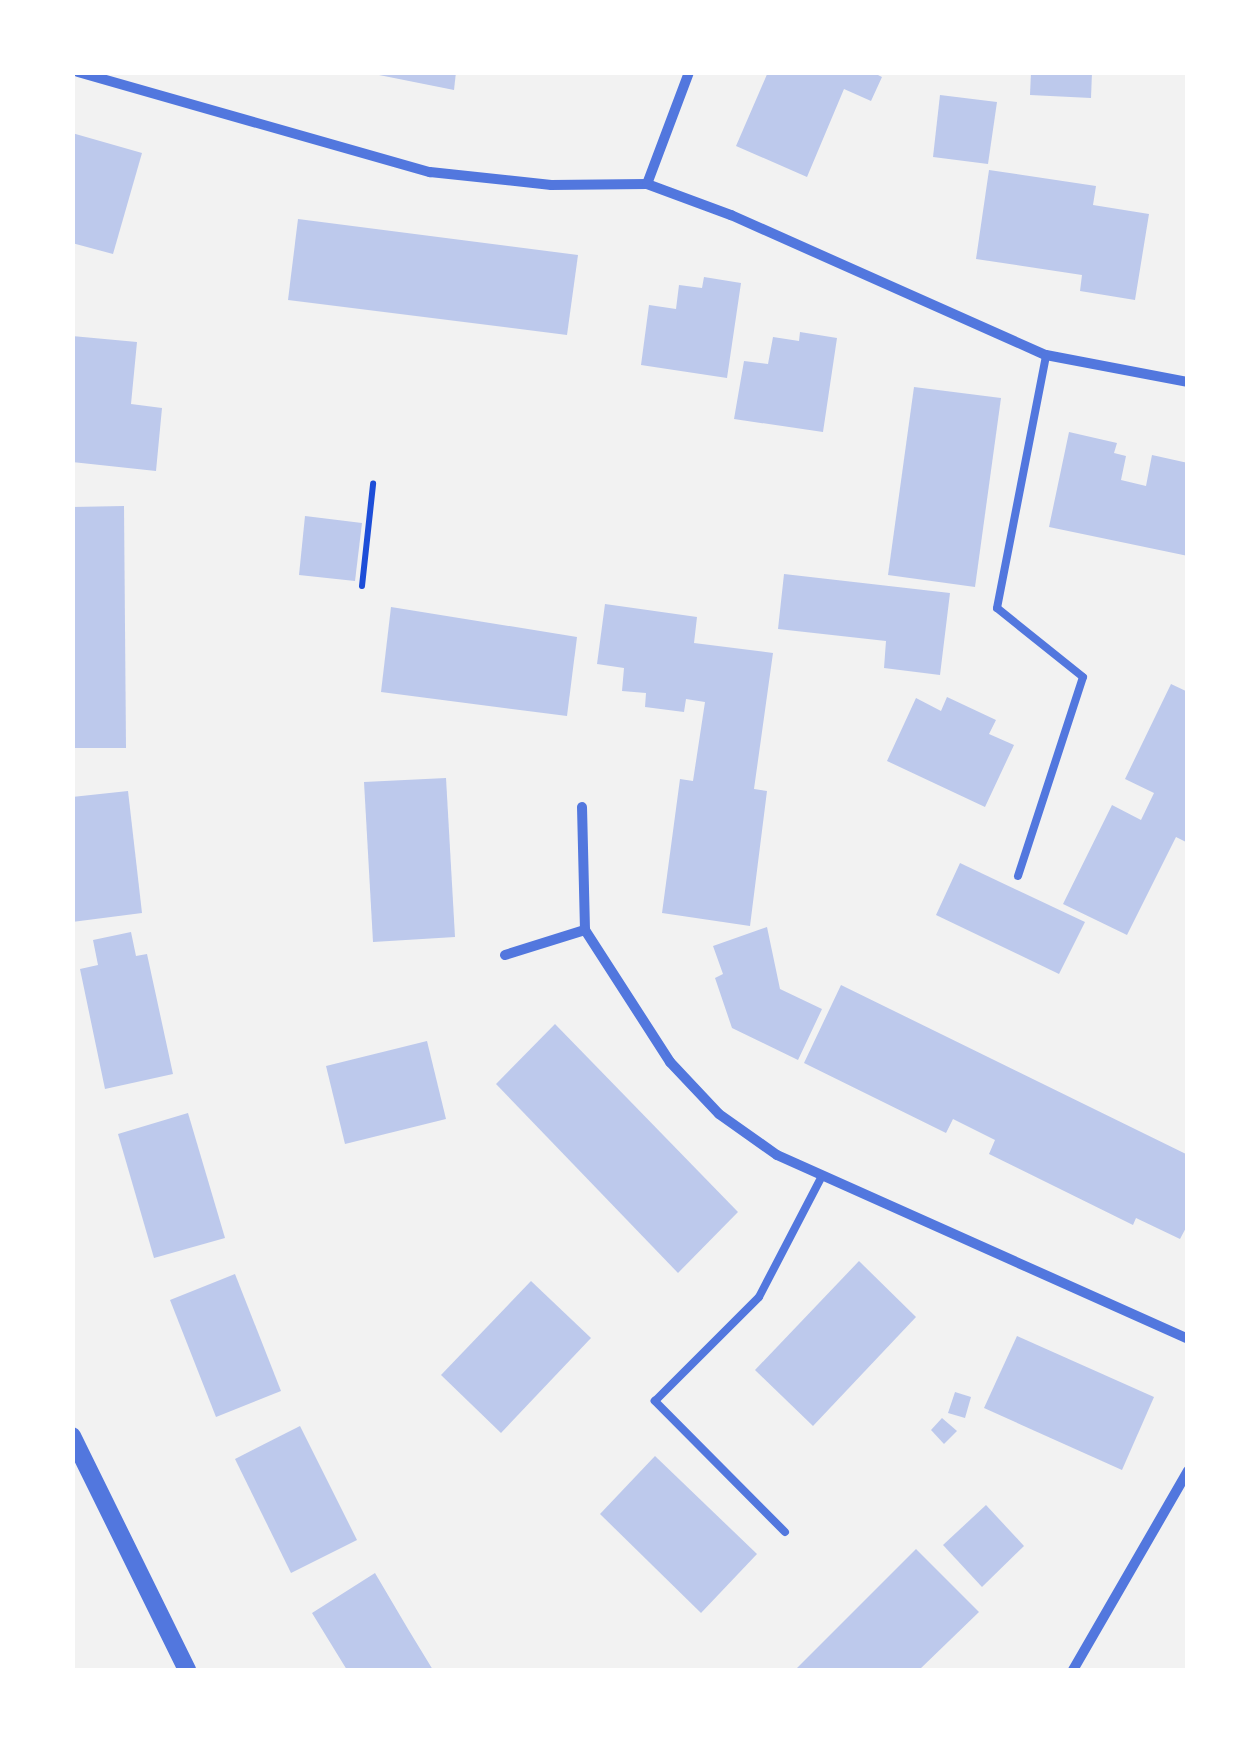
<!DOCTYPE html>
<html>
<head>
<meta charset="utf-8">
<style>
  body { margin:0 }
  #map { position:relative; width:1260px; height:1743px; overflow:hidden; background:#f2f2f2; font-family:"Roboto Condensed",sans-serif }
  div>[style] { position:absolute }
  .building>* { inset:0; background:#bdc9ec }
  .path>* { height:6px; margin:-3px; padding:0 3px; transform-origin:3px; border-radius:3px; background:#1d4ed8 }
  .service>* { height:8px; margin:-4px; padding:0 4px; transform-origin:4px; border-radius:4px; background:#5277de }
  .minor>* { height:10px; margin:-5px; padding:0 5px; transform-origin:5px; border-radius:5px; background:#5277de }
  .tertiary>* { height:18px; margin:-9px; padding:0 9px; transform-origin:9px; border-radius:9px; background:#5277de }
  span { translate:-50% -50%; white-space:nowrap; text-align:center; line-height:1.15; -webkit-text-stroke:8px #fff; paint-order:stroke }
  .frame { position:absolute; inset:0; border:75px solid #fff; pointer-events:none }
</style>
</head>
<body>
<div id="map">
  <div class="building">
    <i style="clip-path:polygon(364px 72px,456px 72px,454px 90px)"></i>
    <i style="clip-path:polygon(768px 72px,872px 72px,882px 77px,871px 101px,844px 89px,807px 177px,736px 146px)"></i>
    <i style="clip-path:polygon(1031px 72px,1092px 72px,1091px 98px,1030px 95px)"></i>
    <i style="clip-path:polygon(940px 95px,997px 102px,988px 164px,933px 157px)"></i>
    <i style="clip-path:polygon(72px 133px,142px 153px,113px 254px,72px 243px)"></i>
    <i style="clip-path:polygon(989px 170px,1096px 186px,1093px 205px,1149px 214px,1135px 300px,1080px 291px,1082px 275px,976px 259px)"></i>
    <i style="clip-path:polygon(298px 219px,578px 255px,567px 335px,288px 300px)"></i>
    <i style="clip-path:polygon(704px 277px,741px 283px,727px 378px,641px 365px,649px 305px,676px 309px,679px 285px,702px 288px)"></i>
    <i style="clip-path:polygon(800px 332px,837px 338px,823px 432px,734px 419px,744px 361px,768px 364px,773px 337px,799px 341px)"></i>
    <i style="clip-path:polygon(72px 336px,137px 342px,131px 404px,162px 408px,156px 471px,72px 462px)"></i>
    <i style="clip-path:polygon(914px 387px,1001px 398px,975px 587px,888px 575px)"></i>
    <i style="clip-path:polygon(1069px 432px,1117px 443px,1114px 453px,1126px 456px,1121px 480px,1146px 486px,1152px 455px,1188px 463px,1188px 556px,1049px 527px)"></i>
    <i style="clip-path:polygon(124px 506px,126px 748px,72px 748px,72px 507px)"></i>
    <i style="clip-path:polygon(305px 516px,362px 523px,355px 581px,299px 575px)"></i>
    <i style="clip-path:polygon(784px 574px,950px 593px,940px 675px,884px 668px,886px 641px,778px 629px)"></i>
    <i style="clip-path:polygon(605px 604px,697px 617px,694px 643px,773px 653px,754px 789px,767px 791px,750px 926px,662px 913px,680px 779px,693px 781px,705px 702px,686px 699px,684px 712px,645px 707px,646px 693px,622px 691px,624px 668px,597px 664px)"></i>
    <i style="clip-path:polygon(391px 607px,577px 637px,567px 716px,381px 692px)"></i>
    <i style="clip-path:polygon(1171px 684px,1188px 692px,1188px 843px,1176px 837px,1127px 935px,1063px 904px,1112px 805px,1141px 820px,1154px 793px,1125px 779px)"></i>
    <i style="clip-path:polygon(947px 697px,996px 720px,989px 734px,1014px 745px,985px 807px,887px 761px,916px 698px,941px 711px)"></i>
    <i style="clip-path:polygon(446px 778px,455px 937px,373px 942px,364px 782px)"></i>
    <i style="clip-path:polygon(128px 791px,142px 913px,72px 922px,72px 797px)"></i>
    <i style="clip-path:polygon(960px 863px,1085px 922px,1059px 974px,936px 915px)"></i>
    <i style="clip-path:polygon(767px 927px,780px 989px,822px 1009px,798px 1060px,732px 1028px,715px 978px,723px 974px,713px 946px)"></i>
    <i style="clip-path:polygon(131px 932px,136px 956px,147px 954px,173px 1074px,105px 1089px,80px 969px,98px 965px,93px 940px)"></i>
    <i style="clip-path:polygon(841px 985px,1188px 1155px,1188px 1224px,1180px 1239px,1136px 1218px,1133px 1225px,989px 1154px,995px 1140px,953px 1119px,946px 1133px,804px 1063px)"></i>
    <i style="clip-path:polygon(555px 1024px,738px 1212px,678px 1273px,496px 1084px)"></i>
    <i style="clip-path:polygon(427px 1041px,446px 1119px,345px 1144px,326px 1066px)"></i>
    <i style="clip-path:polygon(188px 1113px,225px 1238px,154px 1258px,118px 1134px)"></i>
    <i style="clip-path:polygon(859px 1261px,916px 1317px,813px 1426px,755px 1370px)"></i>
    <i style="clip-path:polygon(235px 1274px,281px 1391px,216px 1417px,170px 1300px)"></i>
    <i style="clip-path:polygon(531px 1281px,591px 1338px,501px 1433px,441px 1375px)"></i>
    <i style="clip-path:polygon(1017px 1336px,1154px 1397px,1122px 1470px,984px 1408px)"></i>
    <i style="clip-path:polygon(955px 1392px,971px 1397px,965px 1418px,948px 1413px)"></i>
    <i style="clip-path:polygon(942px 1418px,957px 1431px,944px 1444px,931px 1430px)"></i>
    <i style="clip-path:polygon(300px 1426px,357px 1540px,291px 1573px,235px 1459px)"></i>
    <i style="clip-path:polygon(655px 1456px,757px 1554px,701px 1613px,600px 1514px)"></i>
    <i style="clip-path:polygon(986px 1505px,1024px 1546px,982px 1587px,943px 1545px)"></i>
    <i style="clip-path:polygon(916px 1549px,979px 1612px,919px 1670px,795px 1670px)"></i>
    <i style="clip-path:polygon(375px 1573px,408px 1629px,433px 1670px,347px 1670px,312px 1613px)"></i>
  </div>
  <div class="path">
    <i style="left:362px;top:586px;width:103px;rotate:-83.8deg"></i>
  </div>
  <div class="service">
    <i style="left:1018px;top:876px;width:209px;rotate:-71.9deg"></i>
    <i style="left:1083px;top:677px;width:110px;rotate:-141.3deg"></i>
    <i style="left:997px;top:608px;width:258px;rotate:-79deg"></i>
    <i style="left:785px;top:1532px;width:185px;rotate:-134.8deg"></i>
    <i style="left:655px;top:1401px;width:147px;rotate:-45deg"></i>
    <i style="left:759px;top:1297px;width:136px;rotate:-62.5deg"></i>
  </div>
  <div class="minor">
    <i style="left:78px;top:72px;width:366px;rotate:15.9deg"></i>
    <i style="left:430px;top:172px;width:122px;rotate:6.1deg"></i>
    <i style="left:551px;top:185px;width:96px;rotate:-0.6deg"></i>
    <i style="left:647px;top:184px;width:90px;rotate:20.3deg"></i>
    <i style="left:731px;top:215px;width:345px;rotate:24deg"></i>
    <i style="left:1046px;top:355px;width:145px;rotate:10.8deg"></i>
    <i style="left:647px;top:184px;width:120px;rotate:-69.4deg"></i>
    <i style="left:582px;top:807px;width:123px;rotate:88.6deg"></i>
    <i style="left:585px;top:930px;width:157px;rotate:57.2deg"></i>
    <i style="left:670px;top:1062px;width:71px;rotate:46.7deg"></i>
    <i style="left:719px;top:1114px;width:71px;rotate:35.3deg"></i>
    <i style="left:777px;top:1155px;width:450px;rotate:24.1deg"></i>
    <i style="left:505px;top:955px;width:84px;rotate:-17.4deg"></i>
    <i style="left:1073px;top:1670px;width:230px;rotate:-60deg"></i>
  </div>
  <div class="tertiary">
    <i style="left:72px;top:1436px;width:261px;rotate:63.8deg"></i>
  </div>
  <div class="frame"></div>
</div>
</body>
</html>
